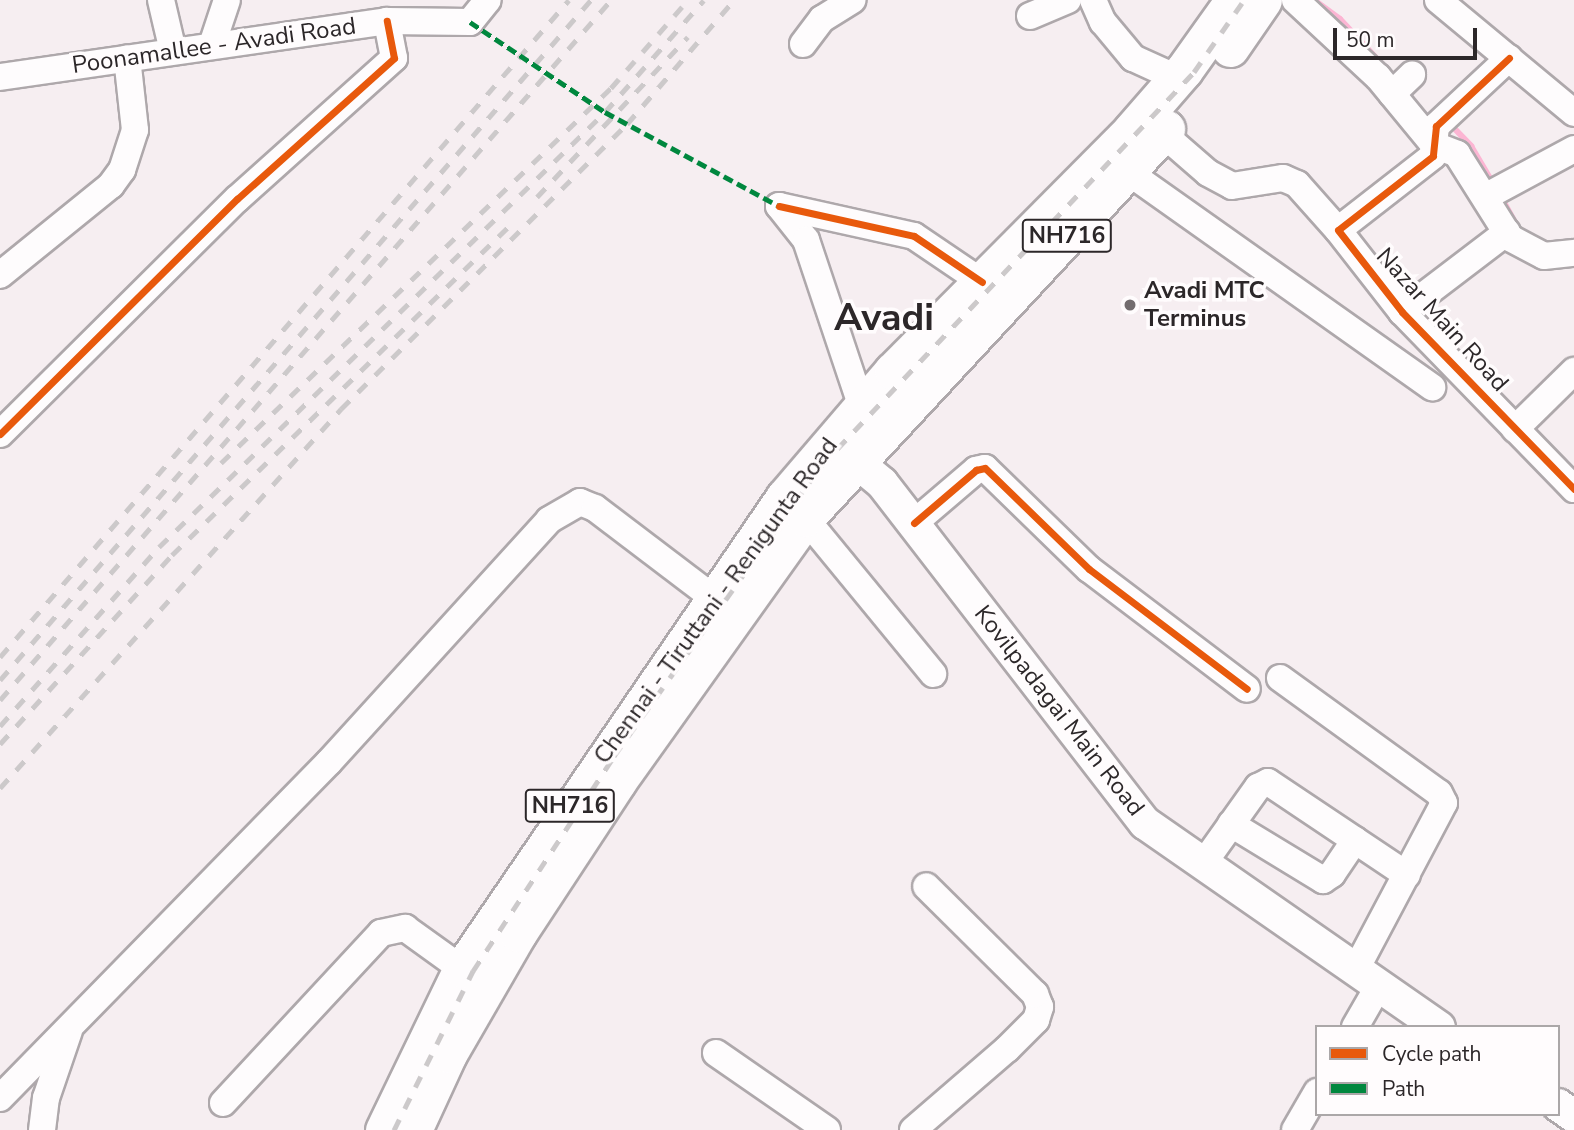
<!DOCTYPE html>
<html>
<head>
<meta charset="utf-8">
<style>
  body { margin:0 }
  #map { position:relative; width:1574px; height:1130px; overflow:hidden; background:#f6eef1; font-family:"Nunito Sans",sans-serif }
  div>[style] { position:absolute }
  .stream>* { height:6px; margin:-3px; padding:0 3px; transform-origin:3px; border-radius:3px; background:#fcb5d3 }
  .roads { filter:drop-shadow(2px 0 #aea8ab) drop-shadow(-2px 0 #aea8ab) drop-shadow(0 2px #aea8ab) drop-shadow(0 -2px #aea8ab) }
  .minor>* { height:26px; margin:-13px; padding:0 13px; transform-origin:13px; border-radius:13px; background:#fefcfd }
  .major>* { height:32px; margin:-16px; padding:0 16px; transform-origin:16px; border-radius:16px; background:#fefcfd }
  .highway>* { height:37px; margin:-18.5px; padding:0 18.5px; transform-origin:18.5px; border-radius:18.5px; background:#fefcfd }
  .rail>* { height:5px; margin-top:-2.5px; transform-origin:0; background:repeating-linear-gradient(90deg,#ccc9ca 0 12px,transparent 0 24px) }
  .quiet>* { height:5px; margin-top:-2.5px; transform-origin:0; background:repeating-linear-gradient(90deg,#00873e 0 10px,transparent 0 15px) }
  .cycleway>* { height:7px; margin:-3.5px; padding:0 3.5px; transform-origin:3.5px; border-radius:3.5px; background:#e8590c }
  .dots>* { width:19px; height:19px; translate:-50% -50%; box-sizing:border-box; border:4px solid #fffcfd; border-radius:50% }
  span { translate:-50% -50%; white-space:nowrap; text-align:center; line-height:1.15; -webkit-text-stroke:7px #fffcfd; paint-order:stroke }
  .shield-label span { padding:2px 5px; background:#fffcfd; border:2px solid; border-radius:5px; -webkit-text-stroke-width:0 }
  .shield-label { font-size:23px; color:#2c2729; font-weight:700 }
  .street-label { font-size:24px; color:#2c2729 }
  .poi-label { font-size:24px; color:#2c2729; font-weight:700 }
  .left { translate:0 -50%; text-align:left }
  .town-label { font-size:38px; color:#2c2729; font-weight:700 }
  .legend { position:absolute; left:1315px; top:1025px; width:245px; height:91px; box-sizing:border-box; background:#fffcfd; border:2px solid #aba7a8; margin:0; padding:9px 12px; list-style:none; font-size:21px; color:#2c2729 }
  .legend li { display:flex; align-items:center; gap:14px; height:35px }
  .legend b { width:35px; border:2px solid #aba7a8 }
  .scale { position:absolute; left:1333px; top:28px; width:144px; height:32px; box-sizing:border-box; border:4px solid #2c2729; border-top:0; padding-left:9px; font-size:21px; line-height:24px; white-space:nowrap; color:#2c2729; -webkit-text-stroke:5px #fffcfd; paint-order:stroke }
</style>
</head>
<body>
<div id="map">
  <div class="stream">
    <i style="left:1314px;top:0;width:32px;rotate:36deg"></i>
    <i style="left:1340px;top:19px;width:57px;rotate:47.1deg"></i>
    <i style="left:1452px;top:126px;width:28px;rotate:46deg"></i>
    <i style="left:1471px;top:146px;width:45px;rotate:59.5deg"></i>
    <i style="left:1501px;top:197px;width:31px;rotate:61deg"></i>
  </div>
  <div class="roads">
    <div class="minor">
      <i style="left:161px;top:0;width:52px;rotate:76.8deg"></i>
      <i style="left:1093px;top:0;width:24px;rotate:66deg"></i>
      <i style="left:1103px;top:22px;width:47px;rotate:50.2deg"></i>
      <i style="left:1133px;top:58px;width:48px;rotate:24.4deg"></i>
      <i style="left:1295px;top:0;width:113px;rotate:42.9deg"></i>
      <i style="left:1378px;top:77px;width:88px;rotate:50.5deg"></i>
      <i style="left:1434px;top:145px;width:25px;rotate:21deg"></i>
      <i style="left:1457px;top:154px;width:99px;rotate:57.8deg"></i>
      <i style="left:1510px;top:238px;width:38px;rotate:28deg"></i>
      <i style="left:1544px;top:256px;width:30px;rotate:-6deg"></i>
      <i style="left:1438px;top:0;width:177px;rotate:39.7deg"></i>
      <i style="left:1030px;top:16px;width:41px;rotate:-22.8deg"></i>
      <i style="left:803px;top:44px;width:31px;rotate:-53deg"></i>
      <i style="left:822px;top:19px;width:36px;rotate:-32deg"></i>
      <i style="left:212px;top:45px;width:47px;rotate:-71.6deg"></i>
      <i style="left:1509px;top:58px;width:100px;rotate:137deg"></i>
      <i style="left:1436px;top:126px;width:30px;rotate:96deg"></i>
      <i style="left:1433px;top:156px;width:120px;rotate:142.1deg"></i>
      <i style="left:1338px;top:230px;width:104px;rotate:52deg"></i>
      <i style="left:1402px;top:312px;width:247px;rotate:45.8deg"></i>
      <i style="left:0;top:77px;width:391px;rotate:-8.2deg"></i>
      <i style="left:387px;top:21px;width:83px;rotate:0.7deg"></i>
      <i style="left:470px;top:22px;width:28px;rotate:-51deg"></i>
      <i style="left:1392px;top:94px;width:28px;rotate:-44deg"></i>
      <i style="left:1162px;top:133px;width:61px;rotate:41deg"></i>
      <i style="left:1208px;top:173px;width:27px;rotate:28deg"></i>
      <i style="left:1232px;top:186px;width:52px;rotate:-8.9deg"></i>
      <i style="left:1283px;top:178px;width:15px;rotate:23deg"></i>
      <i style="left:1297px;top:184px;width:62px;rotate:48.3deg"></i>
      <i style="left:1114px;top:162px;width:390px;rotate:35.3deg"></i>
      <i style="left:1485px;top:197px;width:101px;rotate:-28.3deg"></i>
      <i style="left:779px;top:206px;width:138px;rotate:12.5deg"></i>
      <i style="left:914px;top:236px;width:82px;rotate:34.1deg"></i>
      <i style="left:779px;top:206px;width:43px;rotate:51.5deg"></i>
      <i style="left:806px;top:240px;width:173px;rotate:71.5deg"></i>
      <i style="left:0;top:275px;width:143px;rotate:-39deg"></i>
      <i style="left:111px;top:185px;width:19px;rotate:-54deg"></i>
      <i style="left:122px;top:170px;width:42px;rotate:-72deg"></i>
      <i style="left:135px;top:130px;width:72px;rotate:-96.3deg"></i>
      <i style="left:1402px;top:312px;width:132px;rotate:-37.3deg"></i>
      <i style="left:1515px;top:429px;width:83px;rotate:-44.5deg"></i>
      <i style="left:0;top:434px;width:334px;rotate:-44.8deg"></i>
      <i style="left:237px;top:199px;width:211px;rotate:-41.9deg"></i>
      <i style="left:394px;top:58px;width:38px;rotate:-101deg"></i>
      <i style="left:805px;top:518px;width:202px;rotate:50.6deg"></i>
      <i style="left:914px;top:523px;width:82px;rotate:-40.5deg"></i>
      <i style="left:976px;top:470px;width:9px;rotate:-13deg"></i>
      <i style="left:985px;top:468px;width:145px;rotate:44.2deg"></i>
      <i style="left:1089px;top:569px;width:198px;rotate:37.2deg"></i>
      <i style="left:1280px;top:678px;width:196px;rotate:35.9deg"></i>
      <i style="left:1439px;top:793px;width:11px;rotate:63deg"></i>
      <i style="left:1444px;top:803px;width:190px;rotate:117.9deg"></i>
      <i style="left:1231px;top:824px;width:108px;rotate:31.3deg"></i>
      <i style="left:1323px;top:880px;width:11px;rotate:-34deg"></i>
      <i style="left:1332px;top:874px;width:41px;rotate:-55.9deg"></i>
      <i style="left:1203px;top:864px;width:95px;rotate:-54.5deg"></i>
      <i style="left:1258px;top:787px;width:11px;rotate:-27deg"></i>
      <i style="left:1268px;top:782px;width:167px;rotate:33.8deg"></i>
      <i style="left:1355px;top:1027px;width:46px;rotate:-60.1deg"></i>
      <i style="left:716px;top:1053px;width:135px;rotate:34.7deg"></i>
      <i style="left:0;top:1098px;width:470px;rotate:-45.6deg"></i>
      <i style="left:329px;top:762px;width:327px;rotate:-47.7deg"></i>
      <i style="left:549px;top:520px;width:36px;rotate:-30deg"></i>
      <i style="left:580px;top:502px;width:16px;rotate:22deg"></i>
      <i style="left:595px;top:508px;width:167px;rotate:37.2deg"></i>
      <i style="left:223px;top:1103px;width:232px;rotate:-47.1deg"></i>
      <i style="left:381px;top:933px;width:25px;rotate:-12deg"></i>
      <i style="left:405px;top:928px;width:70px;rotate:35.7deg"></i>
      <i style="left:42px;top:1130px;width:32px;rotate:-83deg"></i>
      <i style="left:46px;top:1098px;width:71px;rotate:-71.1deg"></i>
      <i style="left:913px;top:1130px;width:124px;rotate:-40.8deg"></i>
      <i style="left:1007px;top:1049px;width:41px;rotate:-45deg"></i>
      <i style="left:1036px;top:1020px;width:14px;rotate:-73deg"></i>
      <i style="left:1040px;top:1007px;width:14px;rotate:-111deg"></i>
      <i style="left:1035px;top:994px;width:153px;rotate:-135.3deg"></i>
      <i style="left:1295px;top:1130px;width:44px;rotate:-59.9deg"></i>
    </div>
    <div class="major">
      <i style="left:837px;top:446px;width:58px;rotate:39.4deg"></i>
      <i style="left:882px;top:483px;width:430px;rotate:52.3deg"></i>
      <i style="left:1145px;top:823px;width:358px;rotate:34.8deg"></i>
      <i style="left:1558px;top:1105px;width:19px;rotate:35deg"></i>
    </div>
    <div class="highway">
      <i style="left:1230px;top:48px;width:58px;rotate:-55.5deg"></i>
      <i style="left:384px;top:1130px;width:179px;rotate:-64.2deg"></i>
      <i style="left:462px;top:969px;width:571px;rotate:-55.64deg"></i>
      <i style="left:784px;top:498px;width:167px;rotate:-49.4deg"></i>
      <i style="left:893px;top:371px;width:338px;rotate:-45.2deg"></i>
      <i style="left:1131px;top:131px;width:81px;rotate:-49deg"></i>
      <i style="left:1184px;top:70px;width:86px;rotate:-54.5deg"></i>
      <i style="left:413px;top:1130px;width:84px;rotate:-65.3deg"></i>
      <i style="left:448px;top:1054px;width:140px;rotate:-60deg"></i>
      <i style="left:518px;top:933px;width:181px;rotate:-56.7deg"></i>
      <i style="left:617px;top:782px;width:324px;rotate:-54.5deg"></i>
      <i style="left:805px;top:518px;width:531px;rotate:-47.14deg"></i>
    </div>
  </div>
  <div class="rail">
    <i style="left:537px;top:197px;width:220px;rotate:-46.7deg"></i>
    <i style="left:221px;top:463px;width:541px;rotate:-43.88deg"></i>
    <i style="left:611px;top:88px;width:117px;rotate:-48.8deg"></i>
    <i style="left:0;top:657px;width:869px;rotate:-49.11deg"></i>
    <i style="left:0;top:680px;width:901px;rotate:-49.01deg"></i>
    <i style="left:0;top:700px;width:929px;rotate:-48.88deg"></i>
    <i style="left:0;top:726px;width:239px;rotate:-48.4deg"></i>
    <i style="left:159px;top:547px;width:623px;rotate:-44.28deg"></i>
    <i style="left:605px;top:112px;width:149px;rotate:-48.5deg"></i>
    <i style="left:0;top:744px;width:256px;rotate:-47.7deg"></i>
    <i style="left:172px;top:555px;width:477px;rotate:-44.3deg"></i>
    <i style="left:0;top:788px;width:510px;rotate:-48.02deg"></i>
    <i style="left:341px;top:409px;width:404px;rotate:-44.9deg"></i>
    <i style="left:627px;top:124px;width:164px;rotate:-49.2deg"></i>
    <i style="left:394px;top:1130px;width:178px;rotate:-63.6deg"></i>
    <i style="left:473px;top:971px;width:257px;rotate:-56.7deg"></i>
    <i style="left:614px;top:756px;width:356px;rotate:-54.5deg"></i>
    <i style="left:821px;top:466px;width:543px;rotate:-46.57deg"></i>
    <i style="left:1194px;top:72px;width:88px;rotate:-55.2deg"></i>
  </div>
  <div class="quiet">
    <i style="left:470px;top:22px;width:162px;rotate:33.7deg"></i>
    <i style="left:605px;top:112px;width:198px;rotate:28.4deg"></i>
  </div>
  <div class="cycleway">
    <i style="left:1509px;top:58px;width:100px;rotate:137deg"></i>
    <i style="left:1436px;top:126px;width:30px;rotate:96deg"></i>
    <i style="left:1433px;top:156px;width:120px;rotate:142.1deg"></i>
    <i style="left:1338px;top:230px;width:104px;rotate:52deg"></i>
    <i style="left:1402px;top:312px;width:247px;rotate:45.8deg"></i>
    <i style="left:779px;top:206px;width:138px;rotate:12.5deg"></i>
    <i style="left:914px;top:236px;width:82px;rotate:34.1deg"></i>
    <i style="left:0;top:434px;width:334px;rotate:-44.8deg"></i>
    <i style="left:237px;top:199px;width:211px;rotate:-41.9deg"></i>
    <i style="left:394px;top:58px;width:38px;rotate:-101deg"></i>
    <i style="left:914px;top:523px;width:82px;rotate:-40.5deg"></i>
    <i style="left:976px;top:470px;width:9px;rotate:-13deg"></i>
    <i style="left:985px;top:468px;width:145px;rotate:44.2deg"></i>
    <i style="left:1089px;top:569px;width:198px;rotate:37.2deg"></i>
  </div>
  <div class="dots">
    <i style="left:1130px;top:305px;background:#736d6f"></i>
  </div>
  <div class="shield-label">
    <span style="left:1067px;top:236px">NH716</span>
    <span style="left:570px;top:806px">NH716</span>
  </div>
  <div class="street-label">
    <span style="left:214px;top:46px;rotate:-8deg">Poonamallee - Avadi Road</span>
    <span style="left:1442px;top:320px;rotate:48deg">Nazar Main Road</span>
    <span style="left:716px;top:601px;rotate:-54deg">Chennai - Tiruttani - Renigunta Road</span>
    <span style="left:1059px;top:711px;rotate:52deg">Kovilpadagai Main Road</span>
  </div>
  <div class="poi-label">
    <span class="left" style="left:1144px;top:305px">Avadi MTC<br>Terminus</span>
  </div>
  <div class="town-label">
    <span style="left:884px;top:318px">Avadi</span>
  </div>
  <ul class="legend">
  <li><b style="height:9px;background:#e8590c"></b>Cycle path</li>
  <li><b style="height:9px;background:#00873e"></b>Path</li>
  </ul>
  <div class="scale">50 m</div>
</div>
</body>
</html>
